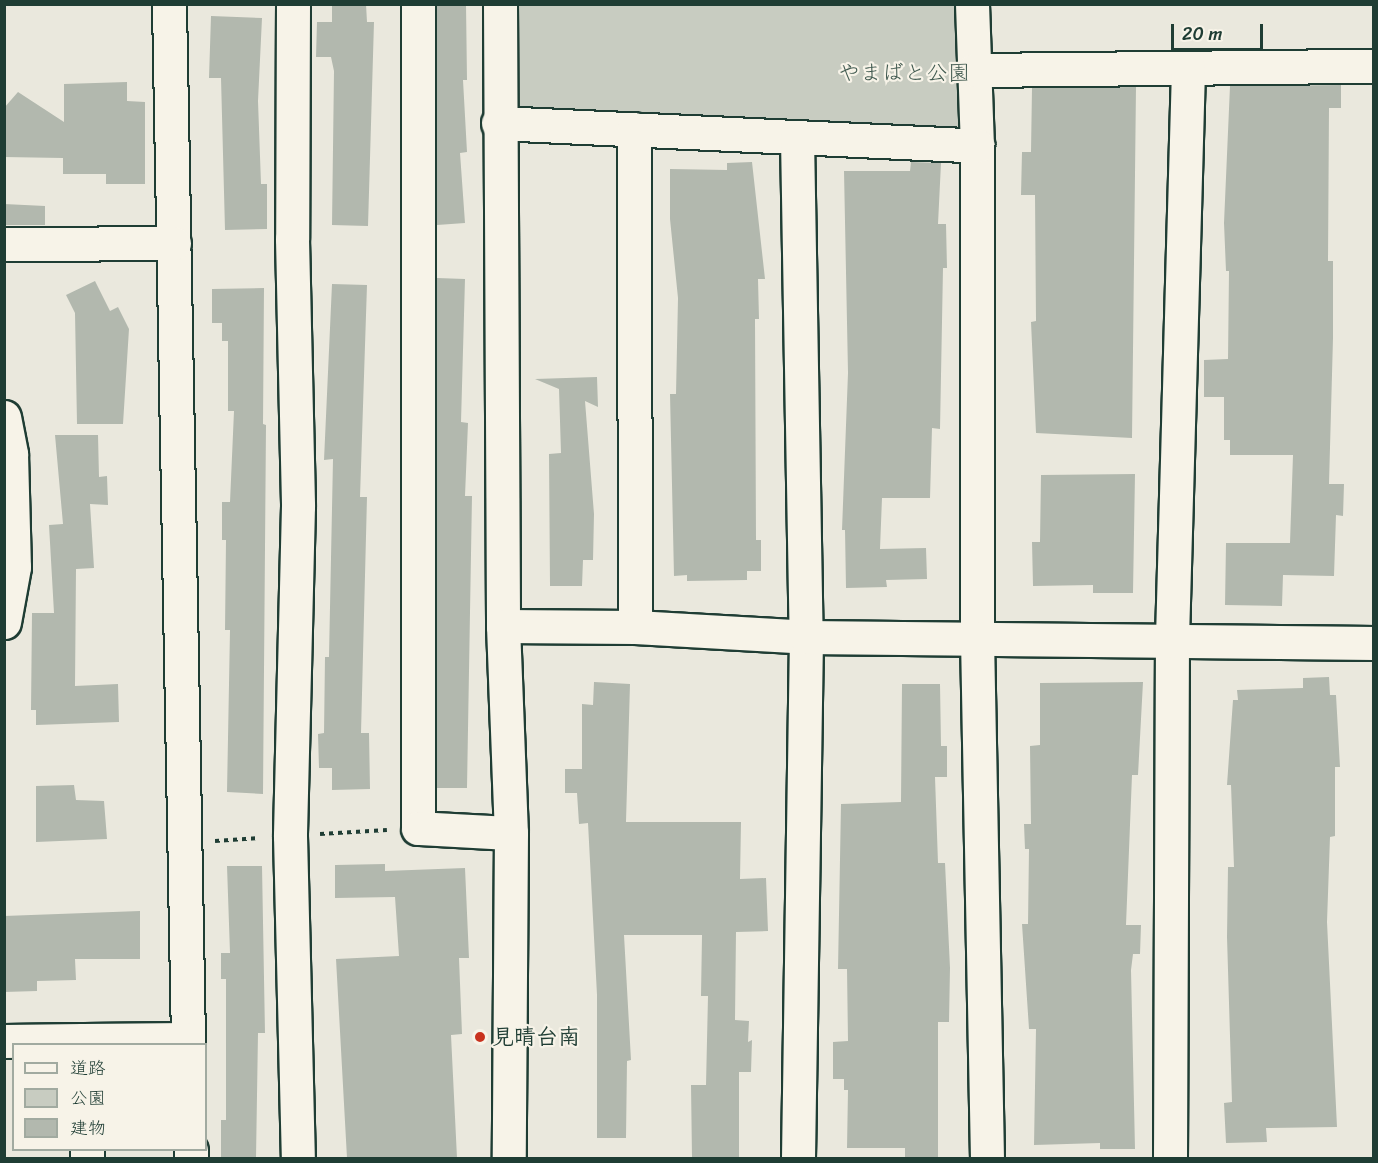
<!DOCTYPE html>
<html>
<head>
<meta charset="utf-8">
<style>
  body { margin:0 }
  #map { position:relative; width:1378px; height:1163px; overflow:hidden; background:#eae8dd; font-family:Sriracha,"Klee One",sans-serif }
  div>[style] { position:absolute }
  .green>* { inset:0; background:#c8ccc1 }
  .building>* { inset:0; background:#b2b8ae }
  .path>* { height:4px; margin-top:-2px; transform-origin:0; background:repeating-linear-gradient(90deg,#1f3d34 0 4.5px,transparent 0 9px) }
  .roads { filter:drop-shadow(2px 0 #1f3d34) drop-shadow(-2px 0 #1f3d34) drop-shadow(0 2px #1f3d34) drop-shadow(0 -2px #1f3d34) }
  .minor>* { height:33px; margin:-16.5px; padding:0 16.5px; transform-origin:16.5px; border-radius:16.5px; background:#f7f3e8 }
  .tertiary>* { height:33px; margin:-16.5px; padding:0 16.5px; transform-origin:16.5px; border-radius:16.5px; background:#f7f3e8 }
  .dots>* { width:16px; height:16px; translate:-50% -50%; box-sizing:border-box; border:3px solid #f7f3e8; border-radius:50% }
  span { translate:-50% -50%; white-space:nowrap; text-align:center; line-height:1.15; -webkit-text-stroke:4.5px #f7f3e8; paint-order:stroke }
  .park-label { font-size:22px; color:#415a50 }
  .poi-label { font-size:22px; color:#1f3d34; font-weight:700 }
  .left { translate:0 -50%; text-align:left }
  .frame { position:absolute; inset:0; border:6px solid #1f3d34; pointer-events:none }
  .legend { position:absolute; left:12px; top:1043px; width:195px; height:108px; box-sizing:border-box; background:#f7f3e8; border:2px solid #a1aaa0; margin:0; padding:8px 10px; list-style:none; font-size:18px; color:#1f3d34 }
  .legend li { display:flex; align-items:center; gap:12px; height:30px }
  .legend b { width:30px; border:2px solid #a1aaa0 }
  .scale { position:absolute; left:1171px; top:24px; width:92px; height:27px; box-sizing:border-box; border:3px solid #1f3d34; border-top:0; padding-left:8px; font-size:18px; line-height:21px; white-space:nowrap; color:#1f3d34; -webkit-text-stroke:4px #f7f3e8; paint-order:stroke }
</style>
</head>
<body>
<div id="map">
  <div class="green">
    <i style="clip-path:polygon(500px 5px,972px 5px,977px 146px,498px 123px)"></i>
  </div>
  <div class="building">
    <i style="clip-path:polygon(332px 4px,366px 4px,367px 22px,374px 22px,368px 226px,332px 225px,334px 71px,331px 57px,316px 57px,317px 22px,332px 22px)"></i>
    <i style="clip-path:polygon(437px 4px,466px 4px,467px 80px,463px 80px,467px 152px,460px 153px,465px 223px,437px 225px)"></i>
    <i style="clip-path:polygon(211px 16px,262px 18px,258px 101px,261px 184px,267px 184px,267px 229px,225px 230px,221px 78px,209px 78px)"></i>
    <i style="clip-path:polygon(127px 82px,127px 101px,145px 102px,145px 184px,106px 184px,106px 174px,63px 174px,63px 158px,4px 157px,4px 108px,18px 92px,64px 122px,64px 84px)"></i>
    <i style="clip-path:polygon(1341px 85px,1341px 108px,1329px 108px,1328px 261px,1333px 261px,1333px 338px,1329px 484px,1344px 484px,1343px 516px,1336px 515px,1334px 576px,1283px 575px,1282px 606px,1225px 605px,1226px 543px,1290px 543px,1293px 455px,1230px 455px,1230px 440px,1224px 440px,1224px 397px,1204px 397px,1204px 360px,1228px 359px,1229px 271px,1226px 271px,1224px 223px,1230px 86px)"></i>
    <i style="clip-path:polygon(1136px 87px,1132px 438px,1036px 433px,1031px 322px,1036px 321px,1035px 195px,1021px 195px,1022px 152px,1031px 152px,1032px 88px)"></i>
    <i style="clip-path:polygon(752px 162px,765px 279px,758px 279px,759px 319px,755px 319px,756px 540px,761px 540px,761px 571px,747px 571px,747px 580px,687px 581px,687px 575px,674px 576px,670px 394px,676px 394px,678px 298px,670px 219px,670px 169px,727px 170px,727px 163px)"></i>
    <i style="clip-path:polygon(911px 162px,941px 163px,938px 224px,946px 224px,947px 268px,943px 268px,940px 429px,932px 428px,930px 498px,882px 498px,880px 549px,926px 548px,927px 579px,886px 580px,887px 587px,846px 588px,845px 530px,842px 530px,848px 373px,844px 171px,910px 171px)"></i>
    <i style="clip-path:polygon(4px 204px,45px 206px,45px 225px,4px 225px)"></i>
    <i style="clip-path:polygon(437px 278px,465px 279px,461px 422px,468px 423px,465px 496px,472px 496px,467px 788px,437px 788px)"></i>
    <i style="clip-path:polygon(95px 281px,110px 311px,118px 307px,129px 329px,123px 424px,77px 424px,75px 313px,66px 295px)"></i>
    <i style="clip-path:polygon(332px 284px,367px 285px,360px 497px,367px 497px,361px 733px,369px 733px,370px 789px,332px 790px,332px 768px,319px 768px,318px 734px,324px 733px,325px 657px,329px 657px,333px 459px,324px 460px)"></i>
    <i style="clip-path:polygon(264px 288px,263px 424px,266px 425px,263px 794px,227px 792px,230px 630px,225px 630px,226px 540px,222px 540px,222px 502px,230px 502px,234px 411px,228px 411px,228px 341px,222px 341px,222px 323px,212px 323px,212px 289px)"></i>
    <i style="clip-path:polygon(597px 377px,598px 407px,585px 401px,594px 514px,593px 560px,583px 560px,582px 586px,550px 586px,549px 454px,561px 453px,559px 389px,535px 379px)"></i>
    <i style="clip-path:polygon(55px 435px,98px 435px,99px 477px,107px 476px,108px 505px,90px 504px,94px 568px,76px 569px,75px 686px,118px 684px,119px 722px,36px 725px,36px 710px,31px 710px,32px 613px,54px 613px,49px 525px,63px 524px)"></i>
    <i style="clip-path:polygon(1135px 474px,1133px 593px,1093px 593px,1093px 585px,1033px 586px,1032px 542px,1040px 542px,1041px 475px)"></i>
    <i style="clip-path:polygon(1329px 677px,1330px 695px,1336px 695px,1340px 767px,1335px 767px,1335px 836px,1330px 837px,1327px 922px,1337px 1127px,1266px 1128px,1267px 1142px,1226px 1143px,1224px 1103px,1232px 1102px,1227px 937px,1228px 867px,1234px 867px,1231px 785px,1227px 785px,1233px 700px,1238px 700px,1237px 690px,1303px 688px,1303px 678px)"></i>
    <i style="clip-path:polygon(594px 682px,630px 684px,626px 822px,741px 822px,740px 879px,766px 878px,768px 931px,736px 932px,735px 1020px,749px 1021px,748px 1042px,752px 1040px,751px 1072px,739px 1072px,739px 1158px,692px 1158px,691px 1085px,706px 1085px,708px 996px,701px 996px,702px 935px,624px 935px,631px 1060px,627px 1061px,626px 1138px,597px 1138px,597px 995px,588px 823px,579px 824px,577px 793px,565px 793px,565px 769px,582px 769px,582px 704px,593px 705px)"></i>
    <i style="clip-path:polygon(1143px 682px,1138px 775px,1132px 775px,1126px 925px,1141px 925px,1140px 954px,1133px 954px,1131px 970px,1135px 1149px,1100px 1149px,1100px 1143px,1034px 1145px,1036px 1029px,1029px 1029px,1022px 924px,1028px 924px,1029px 849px,1025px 849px,1024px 824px,1031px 824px,1030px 746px,1040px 745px,1040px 683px)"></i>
    <i style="clip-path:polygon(902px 684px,940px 684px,941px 746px,947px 746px,947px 777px,935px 777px,938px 863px,945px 863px,950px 968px,949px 1022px,938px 1022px,938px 1158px,905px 1158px,905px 1148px,847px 1148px,848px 1090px,844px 1090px,844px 1079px,833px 1079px,833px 1042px,848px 1041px,847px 969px,838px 969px,841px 804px,901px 802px)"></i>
    <i style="clip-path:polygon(74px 785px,76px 800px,104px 801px,107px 839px,36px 842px,36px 786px)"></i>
    <i style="clip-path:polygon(385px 864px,385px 871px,465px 868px,469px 958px,459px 958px,462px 1034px,451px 1035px,457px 1158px,347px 1158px,336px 959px,399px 956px,395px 897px,335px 898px,335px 865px)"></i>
    <i style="clip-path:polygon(227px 866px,262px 866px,265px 1033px,258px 1033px,256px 1158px,221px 1158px,221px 1120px,226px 1120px,226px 979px,221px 979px,221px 953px,230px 953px)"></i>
    <i style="clip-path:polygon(140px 911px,140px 959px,75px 959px,76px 980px,37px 981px,37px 991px,4px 992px,4px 916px)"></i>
  </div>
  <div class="path">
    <i style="left:320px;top:834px;width:67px;rotate:-3.4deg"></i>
    <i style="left:215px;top:841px;width:43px;rotate:-4deg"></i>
  </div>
  <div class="roads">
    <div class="minor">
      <i style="left:169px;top:4px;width:1040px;rotate:88.95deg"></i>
      <i style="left:293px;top:4px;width:235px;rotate:90.2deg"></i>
      <i style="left:292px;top:239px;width:267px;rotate:88.7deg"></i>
      <i style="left:298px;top:506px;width:330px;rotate:91.4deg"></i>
      <i style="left:290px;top:836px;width:322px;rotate:88.6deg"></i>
      <i style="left:418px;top:4px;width:824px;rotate:90deg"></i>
      <i style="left:418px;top:828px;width:93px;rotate:3.1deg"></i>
      <i style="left:972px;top:4px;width:142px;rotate:88deg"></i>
      <i style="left:977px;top:146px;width:492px;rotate:90deg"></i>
      <i style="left:977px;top:638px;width:520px;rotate:88.9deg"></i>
      <i style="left:974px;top:70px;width:400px;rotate:-0.6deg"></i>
      <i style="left:498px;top:123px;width:480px;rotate:2.7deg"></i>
      <i style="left:634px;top:129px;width:498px;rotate:89.9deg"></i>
      <i style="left:797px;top:138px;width:499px;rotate:89deg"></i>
      <i style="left:806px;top:637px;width:521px;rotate:90.88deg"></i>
      <i style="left:4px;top:244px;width:170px;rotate:-0.3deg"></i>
      <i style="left:83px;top:1040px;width:104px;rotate:-0.6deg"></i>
      <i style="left:4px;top:1041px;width:79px;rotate:-0.7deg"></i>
      <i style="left:83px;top:1040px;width:4px;rotate:90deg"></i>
      <i style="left:87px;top:1150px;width:8px;rotate:90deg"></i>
      <i style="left:191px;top:1150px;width:8px;rotate:90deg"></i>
      <i style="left:1170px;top:1158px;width:520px;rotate:-89.78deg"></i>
      <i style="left:1172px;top:638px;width:570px;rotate:-88.39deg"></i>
    </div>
    <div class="tertiary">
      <i style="left:500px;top:4px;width:622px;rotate:89.72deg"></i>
      <i style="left:503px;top:626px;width:207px;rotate:87.8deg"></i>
      <i style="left:511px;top:833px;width:325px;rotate:90.4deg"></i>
      <i style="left:4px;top:417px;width:38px;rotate:79deg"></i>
      <i style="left:11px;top:454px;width:113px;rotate:88.5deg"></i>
      <i style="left:14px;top:567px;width:56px;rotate:100.3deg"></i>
      <i style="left:503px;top:626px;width:132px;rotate:0.4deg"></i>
      <i style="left:635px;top:627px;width:171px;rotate:3.3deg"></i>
      <i style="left:806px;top:637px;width:568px;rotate:0.61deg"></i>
    </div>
  </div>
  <div class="dots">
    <i style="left:480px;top:1037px;background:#c8321e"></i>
  </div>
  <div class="park-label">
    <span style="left:904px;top:73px">やまばと公園</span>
  </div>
  <div class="poi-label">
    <span class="left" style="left:492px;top:1037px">見晴台南</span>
  </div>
  <div class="frame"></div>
  <ul class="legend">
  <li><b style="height:8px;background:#f7f3e8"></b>道路</li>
  <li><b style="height:16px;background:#c8ccc1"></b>公園</li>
  <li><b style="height:16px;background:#b2b8ae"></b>建物</li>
  </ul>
  <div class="scale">20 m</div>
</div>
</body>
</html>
